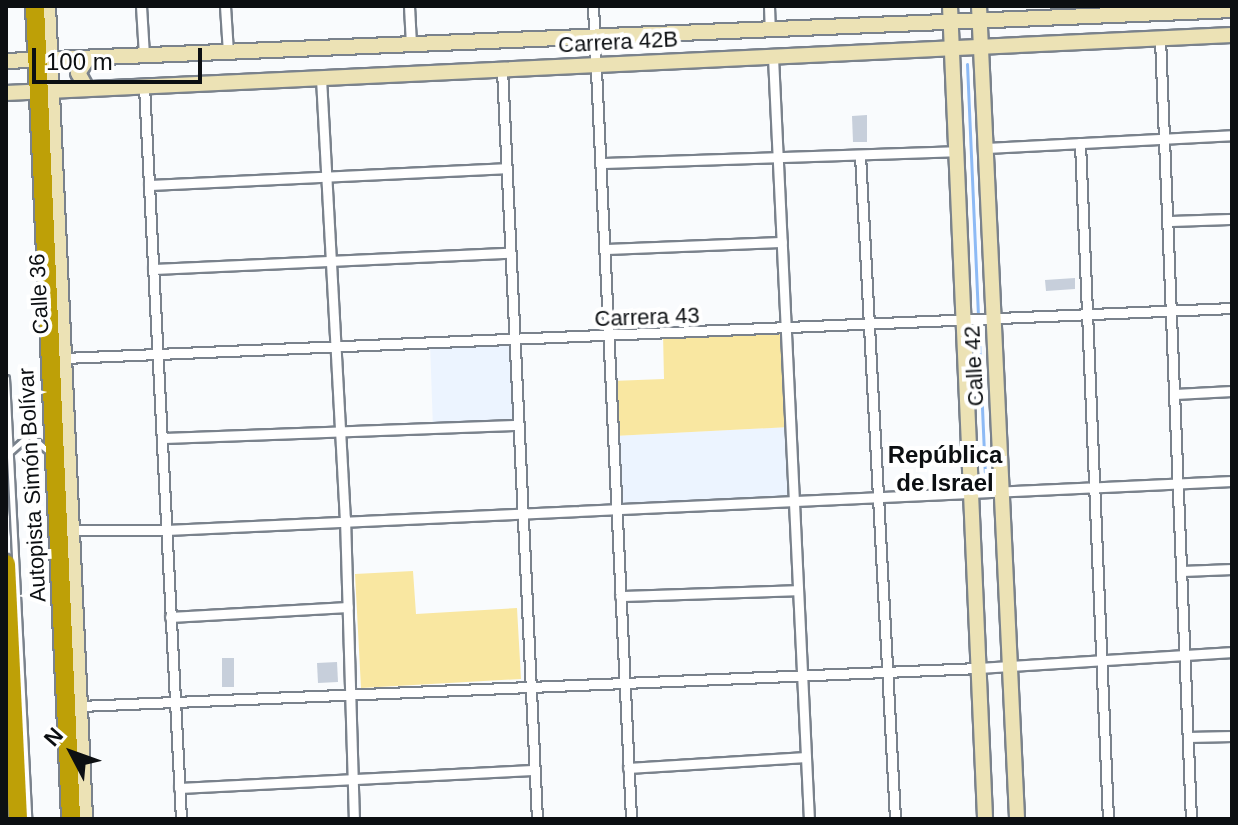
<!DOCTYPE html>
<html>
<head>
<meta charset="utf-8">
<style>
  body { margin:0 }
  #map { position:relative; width:1238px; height:825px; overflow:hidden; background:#f9fbfd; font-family:Arial,sans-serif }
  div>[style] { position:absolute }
  .built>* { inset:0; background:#ecf4ff }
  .green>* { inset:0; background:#f9e7a1 }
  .stream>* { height:3px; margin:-1.5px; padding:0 1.5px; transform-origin:1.5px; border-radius:1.5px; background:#8dbaf5 }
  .building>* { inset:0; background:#c7cfdb }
  .roads { filter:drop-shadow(2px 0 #7a828c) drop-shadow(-2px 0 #7a828c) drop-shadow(0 2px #7a828c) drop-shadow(0 -2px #7a828c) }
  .lane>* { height:5px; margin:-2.5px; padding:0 2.5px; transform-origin:2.5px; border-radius:2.5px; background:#fff }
  .street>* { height:9px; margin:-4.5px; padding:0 4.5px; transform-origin:4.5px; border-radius:4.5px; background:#fff }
  .secondary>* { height:14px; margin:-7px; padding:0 7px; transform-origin:7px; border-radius:7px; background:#ece2b5 }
  .highway>* { height:18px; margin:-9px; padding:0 9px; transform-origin:9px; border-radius:9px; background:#bea007 }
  span { translate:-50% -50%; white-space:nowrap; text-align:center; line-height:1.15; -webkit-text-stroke:8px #fff; paint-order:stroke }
  .street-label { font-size:22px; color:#0c0f12 }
  .neighbourhood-label { font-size:24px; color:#0c0f12; font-weight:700 }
  .frame { position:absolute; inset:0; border:8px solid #0c0f12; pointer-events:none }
  .north { position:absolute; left:32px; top:713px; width:80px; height:80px; -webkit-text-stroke:6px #fff; paint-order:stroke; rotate:311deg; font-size:22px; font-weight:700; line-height:32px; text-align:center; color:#0c0f12 }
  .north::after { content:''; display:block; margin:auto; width:28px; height:36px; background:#0c0f12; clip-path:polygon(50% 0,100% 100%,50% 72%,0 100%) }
  .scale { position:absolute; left:32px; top:48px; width:170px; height:36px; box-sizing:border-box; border:4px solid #0c0f12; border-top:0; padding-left:10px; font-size:24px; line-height:28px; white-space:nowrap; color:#0c0f12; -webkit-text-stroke:6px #fff; paint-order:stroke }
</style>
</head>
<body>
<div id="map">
  <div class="built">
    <i style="clip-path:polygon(513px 340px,516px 425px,433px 429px,430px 343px)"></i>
    <i style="clip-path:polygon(790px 427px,794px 500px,616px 509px,614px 436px)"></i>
  </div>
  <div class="green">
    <i style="clip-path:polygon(786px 329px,790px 427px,614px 436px,612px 381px,664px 379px,663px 334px)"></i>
    <i style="clip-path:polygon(413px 571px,416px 614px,517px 608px,521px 679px,361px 688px,355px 574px)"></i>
  </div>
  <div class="stream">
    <i style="left:967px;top:64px;width:408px;rotate:87.5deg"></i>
  </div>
  <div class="building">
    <i style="clip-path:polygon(867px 115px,867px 142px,853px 142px,852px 116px)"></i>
    <i style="clip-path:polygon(1075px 278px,1075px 289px,1046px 291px,1045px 280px)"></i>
    <i style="clip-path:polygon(222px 658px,234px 658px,234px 687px,222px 687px)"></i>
    <i style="clip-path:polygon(337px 662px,338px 682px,318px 683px,317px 663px)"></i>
  </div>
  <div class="roads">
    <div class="lane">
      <i style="left:6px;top:378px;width:442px;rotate:87.1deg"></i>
      <i style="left:10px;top:452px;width:25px;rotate:-42deg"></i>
      <i style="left:29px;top:435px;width:23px;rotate:40deg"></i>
    </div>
    <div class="street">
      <i style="left:141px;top:6px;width:49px;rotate:86.5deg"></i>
      <i style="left:225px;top:6px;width:46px;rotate:86.3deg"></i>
      <i style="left:409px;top:6px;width:38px;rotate:87deg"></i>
      <i style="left:593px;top:6px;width:814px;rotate:87.32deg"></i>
      <i style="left:769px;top:6px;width:23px;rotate:88deg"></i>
      <i style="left:1160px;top:38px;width:782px;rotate:87.73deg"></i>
      <i style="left:773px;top:57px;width:763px;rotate:87.3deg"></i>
      <i style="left:502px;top:69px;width:751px;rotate:87.33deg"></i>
      <i style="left:321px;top:78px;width:441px;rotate:86.9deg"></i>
      <i style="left:345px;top:518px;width:301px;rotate:88.3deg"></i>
      <i style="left:144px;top:86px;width:734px;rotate:87.11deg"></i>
      <i style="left:1080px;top:143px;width:677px;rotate:87.63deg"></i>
      <i style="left:986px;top:148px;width:246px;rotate:-3deg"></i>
      <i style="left:860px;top:155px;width:665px;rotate:86.98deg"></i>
      <i style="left:601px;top:163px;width:357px;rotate:-1.9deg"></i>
      <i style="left:149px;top:185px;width:357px;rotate:-2.7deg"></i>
      <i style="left:1168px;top:221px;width:64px;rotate:-1.8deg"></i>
      <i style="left:605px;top:249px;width:177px;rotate:-2.3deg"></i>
      <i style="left:153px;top:269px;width:357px;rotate:-2.6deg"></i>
      <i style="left:64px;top:358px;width:1169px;rotate:-2.45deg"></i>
      <i style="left:1175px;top:394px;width:57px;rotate:-3deg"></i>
      <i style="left:162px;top:438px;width:354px;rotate:-2.1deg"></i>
      <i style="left:72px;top:530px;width:94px"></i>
      <i style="left:166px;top:530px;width:1067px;rotate:-2.63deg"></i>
      <i style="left:1182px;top:571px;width:50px;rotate:-2.3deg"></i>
      <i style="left:620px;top:596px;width:178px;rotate:-1.9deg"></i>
      <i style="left:170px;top:617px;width:178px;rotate:-3.2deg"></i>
      <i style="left:80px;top:706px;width:900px;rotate:-2.42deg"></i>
      <i style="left:979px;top:668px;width:254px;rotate:-3.6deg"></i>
      <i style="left:1188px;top:737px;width:44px;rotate:-1.3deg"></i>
      <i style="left:628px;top:768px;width:178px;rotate:-3.5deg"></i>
      <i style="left:179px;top:788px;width:354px;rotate:-2.9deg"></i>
    </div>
    <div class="secondary">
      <i style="left:48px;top:6px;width:814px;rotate:87.39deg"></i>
      <i style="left:950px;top:6px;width:814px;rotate:87.53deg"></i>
      <i style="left:979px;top:6px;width:814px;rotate:87.32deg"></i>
      <i style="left:6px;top:61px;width:1227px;rotate:-2.38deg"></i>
      <i style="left:87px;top:89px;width:18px;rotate:-119deg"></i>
      <i style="left:78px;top:73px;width:18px;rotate:-56deg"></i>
      <i style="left:6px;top:93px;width:1227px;rotate:-2.71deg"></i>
    </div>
    <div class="highway">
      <i style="left:35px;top:6px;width:814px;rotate:87.46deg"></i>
      <i style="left:6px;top:564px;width:255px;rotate:87.3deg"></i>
    </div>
  </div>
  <div class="street-label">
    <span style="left:618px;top:42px;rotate:-3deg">Carrera 42B</span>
    <span style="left:39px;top:294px;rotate:-93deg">Calle 36</span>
    <span style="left:647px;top:317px;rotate:-2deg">Carrera 43</span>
    <span style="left:974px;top:366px;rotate:-93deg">Calle 42</span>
    <span style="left:32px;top:485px;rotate:-93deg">Autopista Simón Bolívar</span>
  </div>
  <div class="neighbourhood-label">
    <span style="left:945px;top:469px">República<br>de Israel</span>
  </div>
  <div class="frame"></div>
  <div class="north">N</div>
  <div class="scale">100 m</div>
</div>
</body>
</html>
